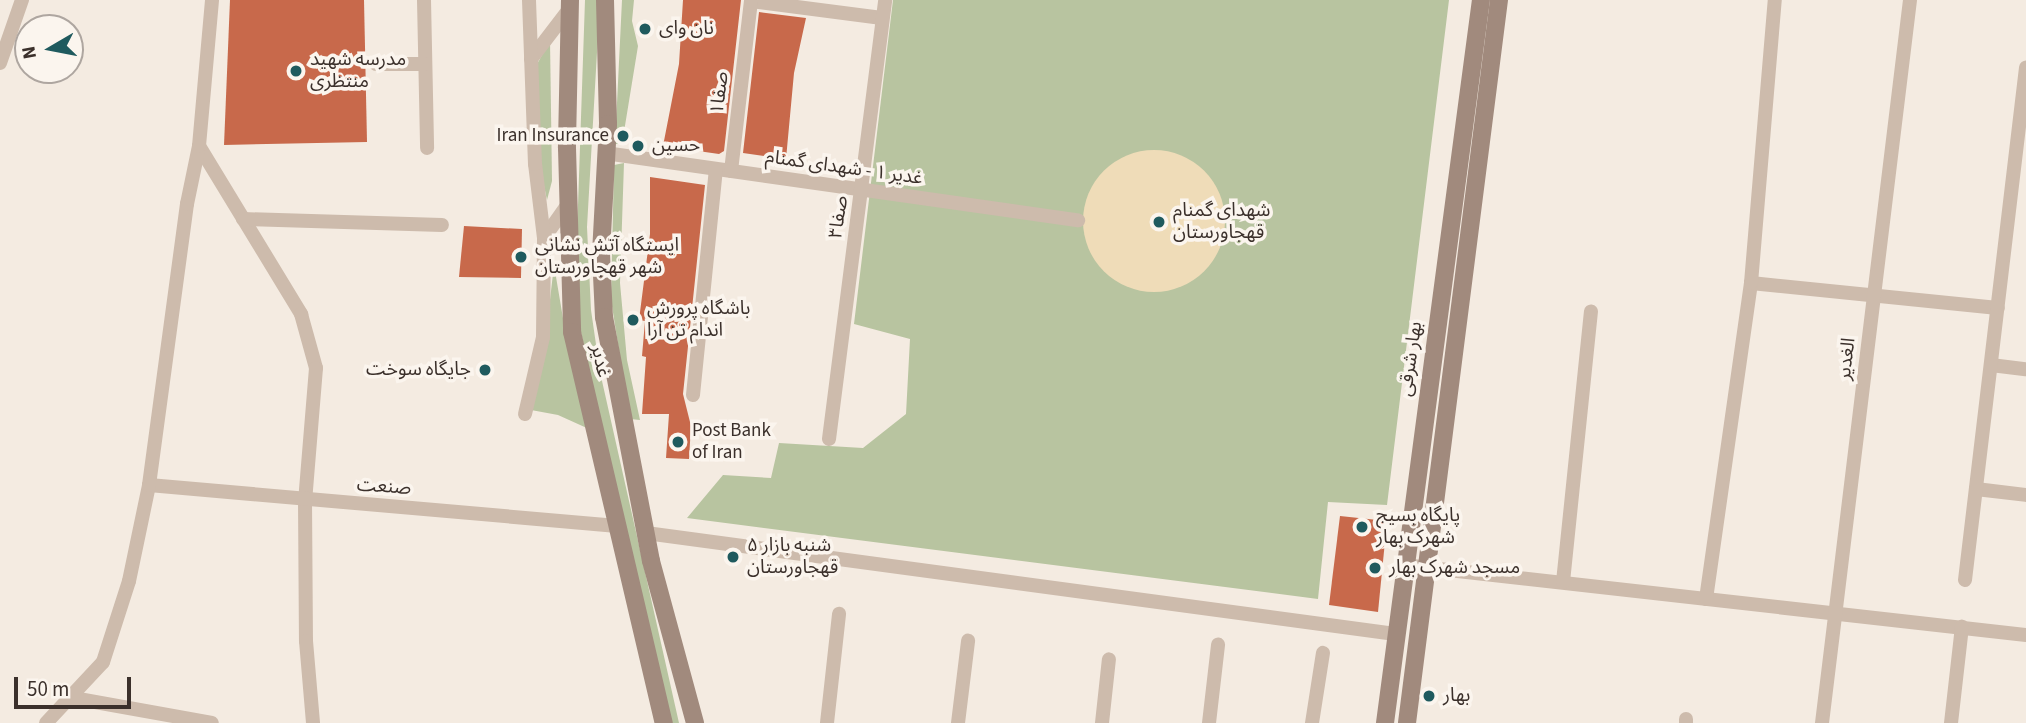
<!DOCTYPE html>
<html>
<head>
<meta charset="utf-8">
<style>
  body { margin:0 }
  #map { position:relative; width:2026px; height:723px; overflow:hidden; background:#f4ebe1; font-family:"Source Sans 3","Noto Sans Arabic",sans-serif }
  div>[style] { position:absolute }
  .green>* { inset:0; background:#b8c4a0 }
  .sand>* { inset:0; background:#efdcb8 }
  .round { border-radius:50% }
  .building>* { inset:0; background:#c8694b }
  .street>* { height:14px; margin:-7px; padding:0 7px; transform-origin:7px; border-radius:7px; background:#cdbbac }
  .secondary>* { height:18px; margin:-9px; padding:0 9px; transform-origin:9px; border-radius:9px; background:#a18a7d }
  .dots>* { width:19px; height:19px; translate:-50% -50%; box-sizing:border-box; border:4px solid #fbf5ee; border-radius:50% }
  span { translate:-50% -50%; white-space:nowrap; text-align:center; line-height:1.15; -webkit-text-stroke:7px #fbf5ee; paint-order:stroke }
  .poi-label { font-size:19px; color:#3b302b }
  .left { translate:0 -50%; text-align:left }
  .right { translate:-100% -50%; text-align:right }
  .street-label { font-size:19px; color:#3b302b }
  .north { position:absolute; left:14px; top:14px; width:70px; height:70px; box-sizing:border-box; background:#fbf5ee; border:2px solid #aea6a0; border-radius:50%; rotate:260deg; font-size:19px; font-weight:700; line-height:28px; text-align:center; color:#3b302b }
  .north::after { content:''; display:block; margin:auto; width:24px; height:32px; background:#1f5a5e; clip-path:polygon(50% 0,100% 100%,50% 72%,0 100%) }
  .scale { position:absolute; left:14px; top:677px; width:117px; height:32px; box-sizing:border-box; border:4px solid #3b302b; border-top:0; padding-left:9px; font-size:21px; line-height:24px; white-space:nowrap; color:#3b302b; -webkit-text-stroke:5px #fbf5ee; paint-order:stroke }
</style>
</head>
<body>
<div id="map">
  <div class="green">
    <i style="clip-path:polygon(585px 0,600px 0,587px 227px,591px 310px,600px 372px,679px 723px,668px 723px,580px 328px,576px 264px)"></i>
    <i style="clip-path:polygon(622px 0,634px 0,632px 21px,638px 46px,622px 144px,615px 144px)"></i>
    <i style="clip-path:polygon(893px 0,1449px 0,1387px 505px,1328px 502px,1318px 599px,687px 518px,723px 475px,771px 478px,779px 443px,863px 448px,906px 414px,910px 339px,854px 324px)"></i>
    <i style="clip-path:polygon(550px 40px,552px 181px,547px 200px,540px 167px,535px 68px)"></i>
    <i style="clip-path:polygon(624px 163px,620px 283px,627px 360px,640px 420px,630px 419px,611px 300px,614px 165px)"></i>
    <i style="clip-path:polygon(554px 265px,567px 342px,589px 429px,558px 415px,531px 410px,545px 343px)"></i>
  </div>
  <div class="sand">
    <i class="round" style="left:1083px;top:150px;width:142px;height:142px"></i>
  </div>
  <div class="building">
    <i style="clip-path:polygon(230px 0,364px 0,367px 142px,224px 145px)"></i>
    <i style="clip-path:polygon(683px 0,741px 0,724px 151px,719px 154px,663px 146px,679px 64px)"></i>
    <i style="clip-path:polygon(759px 12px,806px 18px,794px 73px,786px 159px,743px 153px)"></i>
    <i style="clip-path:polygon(650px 177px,705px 185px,683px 394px,691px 426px,689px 459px,666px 458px,669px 414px,642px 414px,646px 357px,642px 356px,645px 321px,639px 320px,650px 234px)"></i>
    <i style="clip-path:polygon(464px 226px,522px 229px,521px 278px,459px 277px)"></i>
    <i style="clip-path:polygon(1340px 516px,1387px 521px,1378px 612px,1329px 605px)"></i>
  </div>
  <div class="street">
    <i style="left:424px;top:0;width:148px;rotate:88.8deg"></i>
    <i style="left:751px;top:1px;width:132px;rotate:7.4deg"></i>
    <i style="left:531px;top:59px;width:64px;rotate:-52.6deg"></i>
    <i style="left:0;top:63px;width:67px;rotate:-70.8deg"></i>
    <i style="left:376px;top:64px;width:49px"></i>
    <i style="left:199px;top:146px;width:197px;rotate:58.7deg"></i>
    <i style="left:301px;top:314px;width:56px;rotate:74.5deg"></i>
    <i style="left:316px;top:368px;width:133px;rotate:94.7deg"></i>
    <i style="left:305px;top:501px;width:140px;rotate:89.6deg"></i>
    <i style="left:306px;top:641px;width:82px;rotate:85.1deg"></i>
    <i style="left:605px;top:153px;width:478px;rotate:8.1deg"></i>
    <i style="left:731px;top:171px;width:172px;rotate:-83.3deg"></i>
    <i style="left:243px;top:219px;width:199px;rotate:1.7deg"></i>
    <i style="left:544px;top:238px;width:42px;rotate:-54.8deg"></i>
    <i style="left:1751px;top:283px;width:248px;rotate:5.8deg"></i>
    <i style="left:1991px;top:365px;width:35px;rotate:7deg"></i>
    <i style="left:693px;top:395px;width:227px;rotate:-84.2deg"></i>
    <i style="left:525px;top:414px;width:79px;rotate:-76.8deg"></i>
    <i style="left:543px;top:337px;width:99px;rotate:-89.4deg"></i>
    <i style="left:544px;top:238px;width:75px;rotate:-96.9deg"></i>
    <i style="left:535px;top:164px;width:164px;rotate:-92.1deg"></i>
    <i style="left:829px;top:439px;width:443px;rotate:-82.7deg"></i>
    <i style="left:149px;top:485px;width:470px;rotate:5deg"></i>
    <i style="left:1976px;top:489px;width:50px;rotate:6.8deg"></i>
    <i style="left:646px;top:533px;width:756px;rotate:7.68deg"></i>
    <i style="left:1404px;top:565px;width:626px;rotate:6.42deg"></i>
    <i style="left:1965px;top:580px;width:516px;rotate:-83.21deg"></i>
    <i style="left:1563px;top:582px;width:272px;rotate:-84.1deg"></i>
    <i style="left:1706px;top:599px;width:319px;rotate:-81.9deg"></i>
    <i style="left:1751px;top:283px;width:284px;rotate:-85.2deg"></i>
    <i style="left:73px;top:698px;width:141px;rotate:10.2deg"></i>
    <i style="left:46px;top:723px;width:83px;rotate:-46.9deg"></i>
    <i style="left:103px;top:662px;width:85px;rotate:-72.2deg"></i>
    <i style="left:129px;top:581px;width:98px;rotate:-78.2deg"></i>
    <i style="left:149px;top:485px;width:284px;rotate:-82.3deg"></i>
    <i style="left:187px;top:204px;width:59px;rotate:-78.3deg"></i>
    <i style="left:199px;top:146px;width:147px;rotate:-84.9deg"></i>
    <i style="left:827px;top:723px;width:110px;rotate:-83.7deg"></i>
    <i style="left:958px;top:723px;width:83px;rotate:-83deg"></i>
    <i style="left:1102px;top:723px;width:64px;rotate:-83.8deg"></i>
    <i style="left:1209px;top:723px;width:79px;rotate:-83.4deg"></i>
    <i style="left:1312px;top:723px;width:71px;rotate:-81.1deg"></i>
    <i style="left:1686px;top:723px;width:4px;rotate:-90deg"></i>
    <i style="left:1822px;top:723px;width:728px;rotate:-83.06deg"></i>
    <i style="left:1951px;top:723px;width:97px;rotate:-83.5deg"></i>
  </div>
  <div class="secondary">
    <i style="left:570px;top:0;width:148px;rotate:91.2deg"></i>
    <i style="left:567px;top:148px;width:184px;rotate:88.4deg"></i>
    <i style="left:572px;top:332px;width:402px;rotate:76.8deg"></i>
    <i style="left:605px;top:0;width:124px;rotate:88.6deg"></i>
    <i style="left:608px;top:124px;width:130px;rotate:93.1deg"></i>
    <i style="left:601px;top:254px;width:63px;rotate:87.3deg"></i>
    <i style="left:604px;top:317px;width:248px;rotate:79.1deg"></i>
    <i style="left:651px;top:561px;width:168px;rotate:74.8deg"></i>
    <i style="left:1385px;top:723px;width:729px;rotate:-82.44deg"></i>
    <i style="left:1407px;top:723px;width:729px;rotate:-82.75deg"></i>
  </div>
  <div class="dots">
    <i style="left:645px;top:29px;background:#1f5a5e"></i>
    <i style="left:296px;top:71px;background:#1f5a5e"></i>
    <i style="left:623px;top:136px;background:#1f5a5e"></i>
    <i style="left:638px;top:146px;background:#1f5a5e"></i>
    <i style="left:1159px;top:222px;background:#1f5a5e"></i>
    <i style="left:521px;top:257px;background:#1f5a5e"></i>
    <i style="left:633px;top:320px;background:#1f5a5e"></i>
    <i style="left:485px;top:370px;background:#1f5a5e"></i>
    <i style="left:678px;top:442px;background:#1f5a5e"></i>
    <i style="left:1362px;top:527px;background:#1f5a5e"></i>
    <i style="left:733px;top:557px;background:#1f5a5e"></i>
    <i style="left:1375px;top:568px;background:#1f5a5e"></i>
    <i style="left:1429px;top:696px;background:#1f5a5e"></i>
  </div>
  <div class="poi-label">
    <span class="left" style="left:659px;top:29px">نان وای</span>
    <span class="left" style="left:310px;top:71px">مدرسه شهید<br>منتظری</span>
    <span class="right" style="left:609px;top:136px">Iran Insurance</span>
    <span class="left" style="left:652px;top:146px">حسین</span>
    <span class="left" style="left:1173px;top:222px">شهدای گمنام<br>قهجاورستان</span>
    <span class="left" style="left:535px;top:257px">ایستگاه آتش نشانی<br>شهر قهجاورستان</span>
    <span class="left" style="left:647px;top:320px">باشگاه پرورش<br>اندام تن آرا</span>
    <span class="right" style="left:471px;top:370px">جایگاه سوخت</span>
    <span class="left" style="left:692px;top:442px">Post Bank<br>of Iran</span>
    <span class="left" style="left:1376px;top:527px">پایگاه بسیج<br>شهرک بهار</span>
    <span class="left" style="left:747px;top:557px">۵ شنبه بازار<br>قهجاورستان</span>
    <span class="left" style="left:1389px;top:568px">مسجد شهرک بهار</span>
    <span class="left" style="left:1443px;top:696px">بهار</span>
  </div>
  <div class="street-label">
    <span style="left:720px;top:93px;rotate:-83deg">صفا۱</span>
    <span style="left:844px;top:168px;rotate:8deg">غدیر ۱ - شهدای گمنام</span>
    <span style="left:839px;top:217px;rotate:-82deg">صفا۳</span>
    <span style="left:1411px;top:359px;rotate:-82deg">بهار شرقی</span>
    <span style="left:1847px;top:359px;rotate:-83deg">الغدیر</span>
    <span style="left:600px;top:361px;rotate:78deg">غدیر</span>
    <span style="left:384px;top:487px;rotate:4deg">صنعت</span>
  </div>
  <div class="north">N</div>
  <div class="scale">50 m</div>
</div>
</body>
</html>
